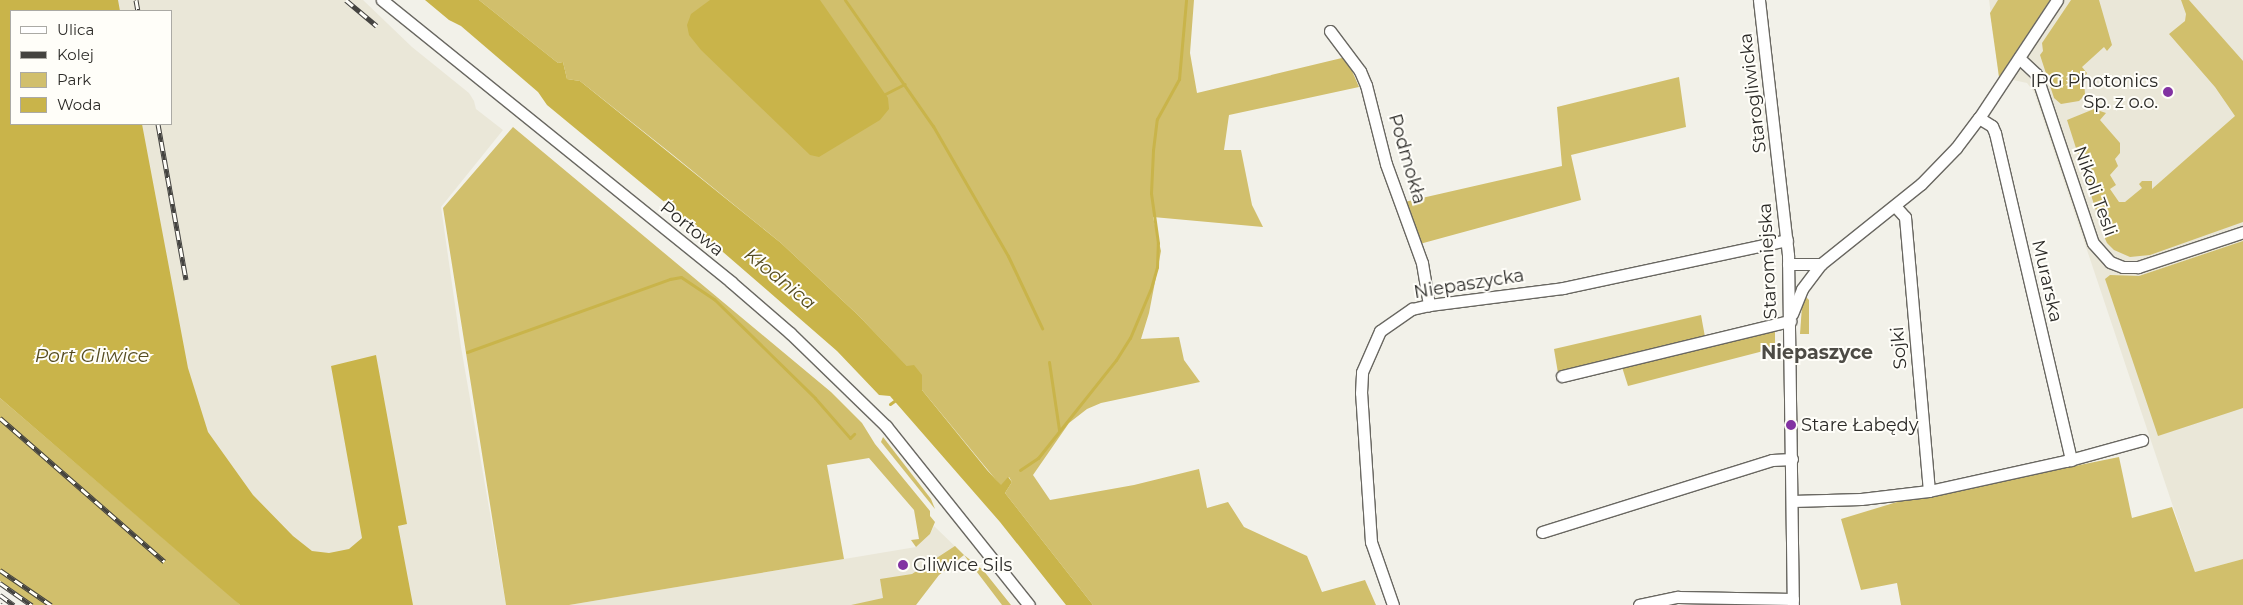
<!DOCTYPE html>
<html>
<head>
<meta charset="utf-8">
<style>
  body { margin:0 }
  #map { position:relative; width:2243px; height:605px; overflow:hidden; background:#f2f1e9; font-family:Montserrat,sans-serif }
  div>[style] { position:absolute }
  .built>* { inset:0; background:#eae7d8 }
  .green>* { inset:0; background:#d1bf6c }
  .water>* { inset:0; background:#c9b44a }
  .stream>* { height:3px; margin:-1.5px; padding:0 1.5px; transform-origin:1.5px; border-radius:1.5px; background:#c9b44a }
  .roads { filter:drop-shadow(1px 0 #696761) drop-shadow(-1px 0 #696761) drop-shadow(0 1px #696761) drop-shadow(0 -1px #696761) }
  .minor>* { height:11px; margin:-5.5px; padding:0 5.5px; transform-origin:5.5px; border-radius:5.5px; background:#fff }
  .rail>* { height:5px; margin-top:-2.5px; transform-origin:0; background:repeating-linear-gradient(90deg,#fffef9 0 9px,#444340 0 18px); box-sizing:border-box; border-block:1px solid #444340 }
  .dots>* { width:14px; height:14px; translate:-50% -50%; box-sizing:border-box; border:2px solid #fffef9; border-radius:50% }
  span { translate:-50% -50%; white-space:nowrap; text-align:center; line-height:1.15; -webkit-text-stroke:4px #fffef9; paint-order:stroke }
  .poi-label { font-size:18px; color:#2c2b28 }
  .right { translate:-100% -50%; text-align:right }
  .left { translate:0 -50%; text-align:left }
  .street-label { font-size:18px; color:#2c2b28 }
  .water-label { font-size:19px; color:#564d22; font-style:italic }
  .neighbourhood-label { font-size:19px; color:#4d4b45; font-weight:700 }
  .legend { position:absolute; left:10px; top:10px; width:162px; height:115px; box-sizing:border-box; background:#fffef9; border:1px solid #abaaa5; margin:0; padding:6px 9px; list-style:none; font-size:15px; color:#2c2b28 }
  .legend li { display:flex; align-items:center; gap:10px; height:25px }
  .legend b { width:25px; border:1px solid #abaaa5 }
</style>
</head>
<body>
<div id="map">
  <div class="built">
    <i style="clip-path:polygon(evenodd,0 0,363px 0,412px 47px,469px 93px,474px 101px,476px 109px,503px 130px,441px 207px,461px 347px,506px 605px,240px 605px,0 398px,0 0,11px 11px,171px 11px,171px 124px,11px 124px,11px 11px)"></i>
    <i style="clip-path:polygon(1989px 0,2243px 0,2243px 559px,2195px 572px,2034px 92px,2027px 83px,1999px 77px)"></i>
    <i style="clip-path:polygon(934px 526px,964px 555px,939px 575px,916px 605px,569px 605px,916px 547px,930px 534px)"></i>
  </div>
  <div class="green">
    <i style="clip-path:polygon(479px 0,1194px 0,1190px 53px,1197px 93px,1346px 57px,1359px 87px,1229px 115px,1224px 150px,1241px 150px,1252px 205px,1263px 227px,1153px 217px,1161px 251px,1149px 313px,1141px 339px,1179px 337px,1184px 360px,1200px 382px,1101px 403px,1087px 409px,1069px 423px,1033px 475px,1050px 500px,1134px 485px,1199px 469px,1207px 508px,1228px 502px,1244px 527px,1307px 556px,1322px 592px,1365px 580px,1376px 605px,1093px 605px,1005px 493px,1012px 482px,1009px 477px,1001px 486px,922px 390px,921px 381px,858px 315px,781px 243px,673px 155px,580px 81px,567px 79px,563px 62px,558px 63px)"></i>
    <i style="clip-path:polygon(1998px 0,2050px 0,1999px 77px,1990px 13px)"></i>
    <i style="clip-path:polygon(2071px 0,2099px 0,2112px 45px,2107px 51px,2104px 47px,2082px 67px,2087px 73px,2084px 78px,2085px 95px,2079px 101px,2061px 104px,2054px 98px,2040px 55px,2043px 51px,2042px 43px)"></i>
    <i style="clip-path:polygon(2181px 0,2189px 0,2243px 61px,2243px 222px,2150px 255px,2130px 257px,2114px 250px,2107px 243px,2103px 234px,2110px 226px,2107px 220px,2099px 220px,2067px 120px,2094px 109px,2106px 113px,2100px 120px,2120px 143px,2120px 153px,2115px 159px,2118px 166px,2110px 175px,2116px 185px,2110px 189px,2119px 202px,2125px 202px,2142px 188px,2139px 184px,2142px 181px,2152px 181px,2152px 189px,2235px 116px,2215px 87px,2169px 34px,2185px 21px,2186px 14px)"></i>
    <i style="clip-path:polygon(1679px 77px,1686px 127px,1571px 155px,1581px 200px,1416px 245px,1400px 203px,1562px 166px,1557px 107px)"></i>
    <i style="clip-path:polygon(513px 127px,831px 392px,862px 423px,875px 444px,930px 511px,930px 516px,935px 522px,930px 534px,916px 547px,911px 540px,919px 539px,914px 510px,869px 458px,827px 465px,844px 559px,569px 605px,506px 605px,443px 208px)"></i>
    <i style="clip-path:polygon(2243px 241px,2243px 408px,2158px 436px,2105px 279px,2110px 275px,2139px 276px)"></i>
    <i style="clip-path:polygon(1806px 297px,1809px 300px,1809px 334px,1800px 334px,1802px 306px)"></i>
    <i style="clip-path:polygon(1701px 315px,1705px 337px,1558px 373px,1554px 349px)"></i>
    <i style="clip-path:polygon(1775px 327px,1775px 348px,1628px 386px,1621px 364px)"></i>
    <i style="clip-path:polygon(0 398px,233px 598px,240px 605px,33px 605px,0 581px)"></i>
    <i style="clip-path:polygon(883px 437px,931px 499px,935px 509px,881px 442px)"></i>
    <i style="clip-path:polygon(2119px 457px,2132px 518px,2172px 507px,2195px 572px,2243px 559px,2243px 605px,1901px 605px,1897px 583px,1861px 590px,1841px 519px,1897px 502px)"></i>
    <i style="clip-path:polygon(955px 546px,964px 555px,983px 570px,1011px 605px,1002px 605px,964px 555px,939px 575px,916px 605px,851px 605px,883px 598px,880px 579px,912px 574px)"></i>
  </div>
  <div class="water">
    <i style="clip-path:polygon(0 0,118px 0,120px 11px,11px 11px,11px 124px,142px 124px,188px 368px,208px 432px,253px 495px,293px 536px,312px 551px,329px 553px,349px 549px,362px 538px,331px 366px,376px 355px,407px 524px,398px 526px,413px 605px,240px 605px,0 398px)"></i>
    <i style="clip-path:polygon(425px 0,479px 0,558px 63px,563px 62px,567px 79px,580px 81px,781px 243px,858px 315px,907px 366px,914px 365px,922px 375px,922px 390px,987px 470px,1001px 485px,1008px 477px,1012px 482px,1005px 493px,1093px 605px,1066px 605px,1000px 522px,890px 396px,879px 395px,837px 351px,685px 219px,547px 105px,538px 92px,461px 26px,449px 20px)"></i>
    <i style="clip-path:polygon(710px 0,820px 0,888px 98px,889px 109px,880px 120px,819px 157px,810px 155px,701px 50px,689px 35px,687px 25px,691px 14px)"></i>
  </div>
  <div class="stream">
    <i style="left:845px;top:0;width:154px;rotate:55.1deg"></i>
    <i style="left:933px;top:126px;width:150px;rotate:60deg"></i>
    <i style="left:1008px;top:256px;width:80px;rotate:64.7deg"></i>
    <i style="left:885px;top:94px;width:22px;rotate:-27deg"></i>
    <i style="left:467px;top:352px;width:216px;rotate:-19.8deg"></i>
    <i style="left:670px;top:279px;width:11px;rotate:-10deg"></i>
    <i style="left:681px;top:277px;width:40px;rotate:34deg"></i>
    <i style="left:714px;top:299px;width:141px;rotate:44.4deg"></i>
    <i style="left:815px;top:398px;width:53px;rotate:48.8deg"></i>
    <i style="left:850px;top:438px;width:6px;rotate:-45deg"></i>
    <i style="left:1049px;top:362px;width:69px;rotate:81.6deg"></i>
    <i style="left:890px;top:404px;width:9px;rotate:-36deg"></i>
    <i style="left:1020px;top:470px;width:22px;rotate:-34deg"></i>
    <i style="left:1038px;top:458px;width:125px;rotate:-51.5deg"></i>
    <i style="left:1116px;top:360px;width:26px;rotate:-58deg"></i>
    <i style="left:1130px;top:338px;width:54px;rotate:-67.2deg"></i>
    <i style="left:1151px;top:288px;width:22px;rotate:-74deg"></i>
    <i style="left:1157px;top:267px;width:24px;rotate:-88deg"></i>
    <i style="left:1158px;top:243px;width:50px;rotate:-98deg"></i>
    <i style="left:1151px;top:193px;width:43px;rotate:-87.3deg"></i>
    <i style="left:1153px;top:150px;width:31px;rotate:-83deg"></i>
    <i style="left:1157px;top:119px;width:46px;rotate:-61.2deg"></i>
    <i style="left:1179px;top:79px;width:79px;rotate:-84.9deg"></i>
  </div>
  <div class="roads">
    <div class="minor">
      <i style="left:382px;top:0;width:449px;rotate:38.9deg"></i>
      <i style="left:731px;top:282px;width:78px;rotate:40.8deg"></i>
      <i style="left:790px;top:333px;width:134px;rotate:44.1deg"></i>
      <i style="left:886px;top:426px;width:229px;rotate:51.4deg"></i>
      <i style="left:1759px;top:0;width:257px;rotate:83.5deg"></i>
      <i style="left:1788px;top:255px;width:350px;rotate:89.2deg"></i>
      <i style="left:1330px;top:31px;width:50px;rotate:53.1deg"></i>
      <i style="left:1360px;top:71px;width:15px;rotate:67deg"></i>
      <i style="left:1366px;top:85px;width:81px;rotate:75.8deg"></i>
      <i style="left:1386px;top:164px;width:105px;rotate:70deg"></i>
      <i style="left:1422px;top:263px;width:43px;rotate:80.5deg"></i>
      <i style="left:2019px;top:58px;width:23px;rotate:43deg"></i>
      <i style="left:2036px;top:74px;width:178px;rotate:71.4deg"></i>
      <i style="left:2093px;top:243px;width:25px;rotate:48deg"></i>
      <i style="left:2110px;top:262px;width:14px;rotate:21deg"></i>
      <i style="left:2123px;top:267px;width:15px"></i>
      <i style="left:2138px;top:267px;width:111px;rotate:-18.4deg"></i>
      <i style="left:1979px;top:118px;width:15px;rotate:32deg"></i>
      <i style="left:1992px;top:126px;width:8px;rotate:67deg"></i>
      <i style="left:1995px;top:133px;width:336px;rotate:76.9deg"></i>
      <i style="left:1895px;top:206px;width:15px;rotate:48deg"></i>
      <i style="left:1905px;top:217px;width:275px;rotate:85deg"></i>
      <i style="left:1788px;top:264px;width:33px"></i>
      <i style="left:1792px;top:314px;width:27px;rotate:-68deg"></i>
      <i style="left:1802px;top:289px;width:31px;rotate:-53deg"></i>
      <i style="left:1821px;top:264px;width:128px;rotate:-38.7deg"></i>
      <i style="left:1921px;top:184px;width:50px;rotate:-45.8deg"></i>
      <i style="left:1956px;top:148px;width:38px;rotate:-53deg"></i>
      <i style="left:1979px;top:118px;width:141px;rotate:-56.5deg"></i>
      <i style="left:1562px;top:376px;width:235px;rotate:-13.6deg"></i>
      <i style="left:1792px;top:501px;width:69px;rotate:-1.7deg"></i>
      <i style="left:1861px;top:499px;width:68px;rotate:-6.7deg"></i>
      <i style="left:1929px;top:491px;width:140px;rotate:-12.4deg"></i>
      <i style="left:2066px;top:461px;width:79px;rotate:-15.4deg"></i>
      <i style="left:1542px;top:532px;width:241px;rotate:-17.4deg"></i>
      <i style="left:1772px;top:460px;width:20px;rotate:-3deg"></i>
      <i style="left:1393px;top:605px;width:67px;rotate:-109.2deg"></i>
      <i style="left:1371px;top:542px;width:149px;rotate:-93.8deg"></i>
      <i style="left:1361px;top:393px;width:21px;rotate:-87deg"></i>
      <i style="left:1362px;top:372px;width:45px;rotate:-66.3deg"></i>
      <i style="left:1380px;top:331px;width:39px;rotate:-35deg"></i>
      <i style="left:1412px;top:309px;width:17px;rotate:-13deg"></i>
      <i style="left:1429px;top:305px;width:135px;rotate:-7.2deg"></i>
      <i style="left:1563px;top:288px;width:229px;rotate:-12.1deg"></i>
      <i style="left:1639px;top:605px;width:40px;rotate:-12deg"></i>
      <i style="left:1678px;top:597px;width:115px;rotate:1deg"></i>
    </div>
  </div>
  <div class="rail">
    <i style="left:136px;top:0;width:11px;rotate:80deg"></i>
    <i style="left:346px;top:0;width:40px;rotate:40deg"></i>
    <i style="left:158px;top:124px;width:158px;rotate:79.8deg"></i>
    <i style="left:0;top:418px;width:218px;rotate:41.1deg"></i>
    <i style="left:0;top:570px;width:62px;rotate:34.5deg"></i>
    <i style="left:0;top:583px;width:39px;rotate:35deg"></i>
    <i style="left:0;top:595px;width:17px;rotate:36deg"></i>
    <i style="left:0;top:604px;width:1px;rotate:45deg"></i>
  </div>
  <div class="dots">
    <i style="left:2168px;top:92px;background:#8232a2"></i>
    <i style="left:1791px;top:425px;background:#8232a2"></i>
    <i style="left:903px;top:565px;background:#8232a2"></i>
  </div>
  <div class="poi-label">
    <span class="right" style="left:2158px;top:92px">IPG Photonics<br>Sp. z o.o.</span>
    <span class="left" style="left:1801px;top:425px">Stare Łabędy</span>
    <span class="left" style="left:913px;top:565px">Gliwice Sils</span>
  </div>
  <div class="street-label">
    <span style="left:1753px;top:93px;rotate:-97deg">Starogliwicka</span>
    <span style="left:1407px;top:159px;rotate:74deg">Podmokła</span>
    <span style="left:2095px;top:191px;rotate:70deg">Nikoli Tesli</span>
    <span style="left:692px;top:229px;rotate:39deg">Portowa</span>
    <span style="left:1768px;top:261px;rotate:-93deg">Staromiejska</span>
    <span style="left:2047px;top:281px;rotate:77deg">Murarska</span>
    <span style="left:1469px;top:284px;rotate:-9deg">Niepaszycka</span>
    <span style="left:1899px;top:348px;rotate:-95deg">Sojki</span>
  </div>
  <div class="water-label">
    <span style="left:780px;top:279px;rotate:39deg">Kłodnica</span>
    <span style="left:92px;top:356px">Port Gliwice</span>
  </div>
  <div class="neighbourhood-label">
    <span style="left:1817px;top:353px">Niepaszyce</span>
  </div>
  <ul class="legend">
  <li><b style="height:6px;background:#fff"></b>Ulica</li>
  <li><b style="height:6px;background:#444340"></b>Kolej</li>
  <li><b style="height:14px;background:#d1bf6c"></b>Park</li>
  <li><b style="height:14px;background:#c9b44a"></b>Woda</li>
  </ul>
</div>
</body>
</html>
